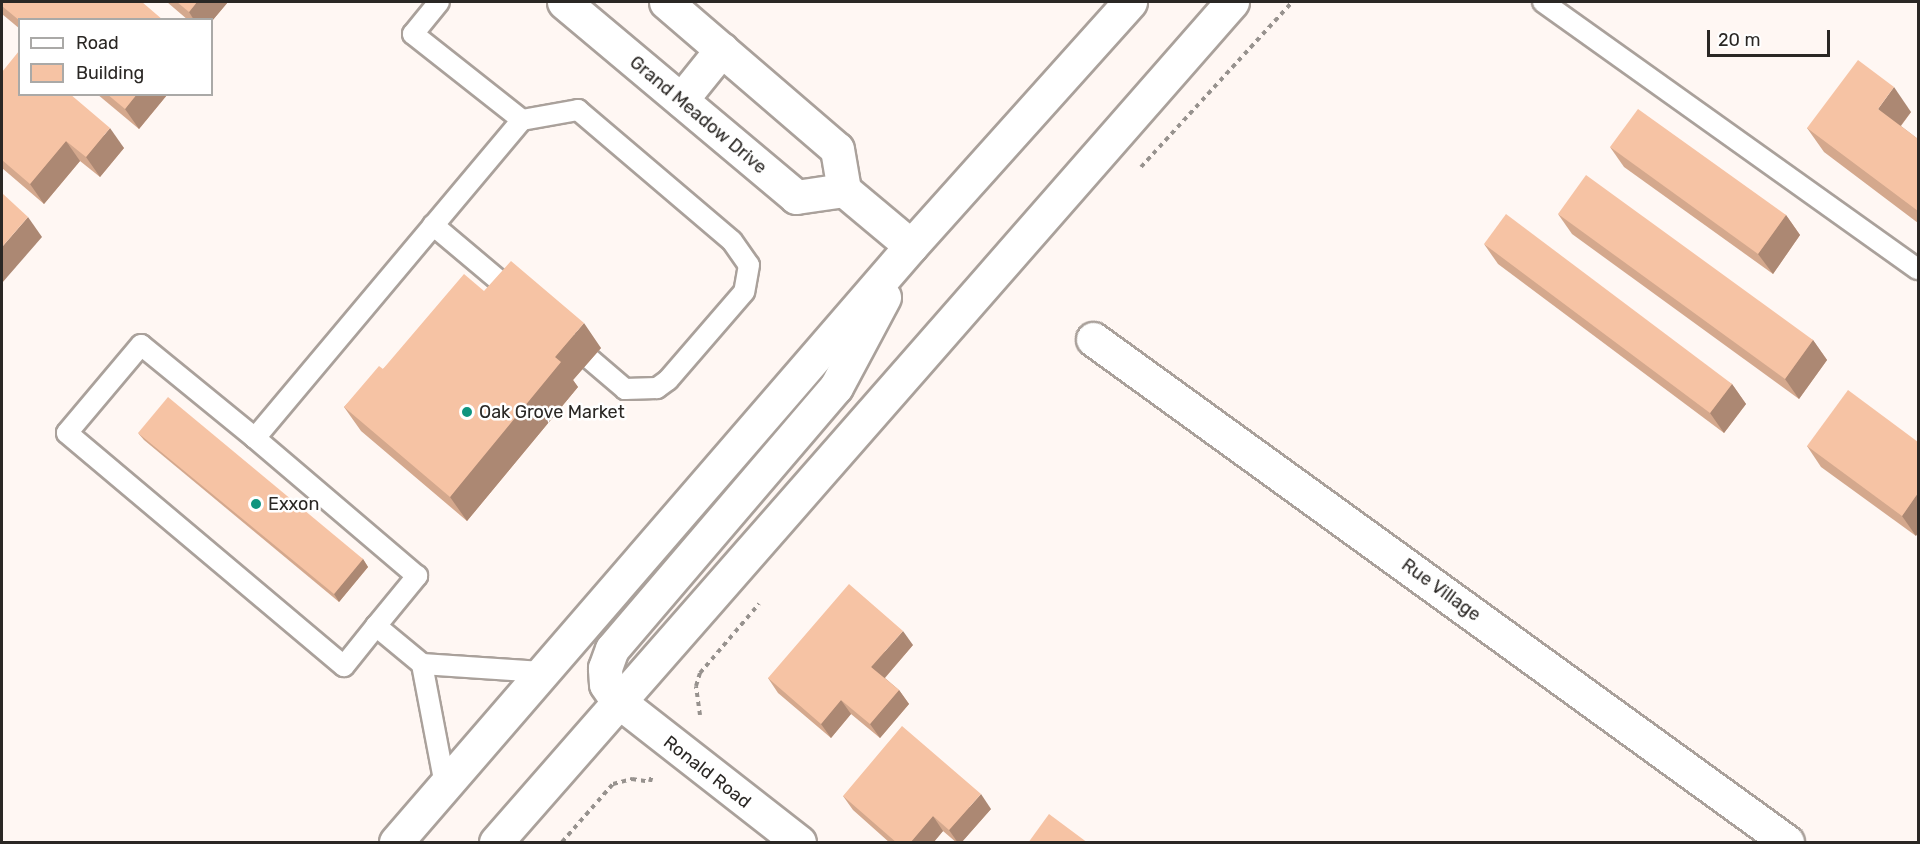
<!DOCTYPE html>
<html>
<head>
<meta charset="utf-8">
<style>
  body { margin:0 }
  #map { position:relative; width:1920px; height:844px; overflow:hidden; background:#fff7f3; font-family:Rubik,sans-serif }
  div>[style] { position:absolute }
  .path>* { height:4px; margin-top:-2px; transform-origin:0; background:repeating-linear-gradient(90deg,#97928e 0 4.5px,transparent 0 9px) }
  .roads { filter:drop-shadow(2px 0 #aaa19b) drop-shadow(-2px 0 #aaa19b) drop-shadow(0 2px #aaa19b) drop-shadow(0 -2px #aaa19b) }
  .lane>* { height:20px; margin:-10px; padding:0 10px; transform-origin:10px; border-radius:10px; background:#fff }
  .street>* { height:33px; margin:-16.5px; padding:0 16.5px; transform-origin:16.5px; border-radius:16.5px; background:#fff }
  .primary>* { height:33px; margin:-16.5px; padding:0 16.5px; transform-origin:16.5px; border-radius:16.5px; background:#fff }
  .wall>* { inset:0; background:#d4a88d }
  .shaded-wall>* { inset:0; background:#ac8873 }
  .building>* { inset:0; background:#f6c3a4 }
  .dots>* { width:16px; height:16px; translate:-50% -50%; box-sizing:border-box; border:3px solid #fff; border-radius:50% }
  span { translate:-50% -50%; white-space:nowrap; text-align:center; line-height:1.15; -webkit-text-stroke:5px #fff; paint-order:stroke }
  .street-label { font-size:18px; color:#2a2724 }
  .poi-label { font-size:18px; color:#2a2724 }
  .left { translate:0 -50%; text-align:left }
  .frame { position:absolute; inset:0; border:3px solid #2a2724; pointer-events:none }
  .legend { position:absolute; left:18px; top:18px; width:195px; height:78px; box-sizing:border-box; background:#fff; border:2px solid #aaa9a7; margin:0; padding:8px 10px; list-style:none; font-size:18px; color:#2a2724 }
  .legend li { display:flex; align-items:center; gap:12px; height:30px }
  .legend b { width:30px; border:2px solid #aaa9a7 }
  .scale { position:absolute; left:1707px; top:30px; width:123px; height:27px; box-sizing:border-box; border:3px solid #2a2724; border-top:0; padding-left:8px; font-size:18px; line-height:21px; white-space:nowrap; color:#2a2724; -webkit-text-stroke:4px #fff; paint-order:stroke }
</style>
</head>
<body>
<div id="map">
  <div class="path">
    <i style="left:1141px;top:167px;width:224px;rotate:-47.5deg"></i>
    <i style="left:700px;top:715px;width:29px;rotate:-98deg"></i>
    <i style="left:696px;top:686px;width:14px;rotate:-73deg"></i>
    <i style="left:700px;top:673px;width:91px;rotate:-49.5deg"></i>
    <i style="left:562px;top:842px;width:77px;rotate:-48.7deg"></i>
    <i style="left:613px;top:784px;width:20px;rotate:-15deg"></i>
    <i style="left:632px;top:779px;width:18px;rotate:9deg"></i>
    <i style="left:650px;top:782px;width:7px;rotate:-74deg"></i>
  </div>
  <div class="roads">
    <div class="lane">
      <i style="left:1543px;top:2px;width:460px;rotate:35.5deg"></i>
      <i style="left:522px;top:120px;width:57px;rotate:-10.1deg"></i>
      <i style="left:578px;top:110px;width:202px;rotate:40.4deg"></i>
      <i style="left:732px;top:241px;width:29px;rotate:55deg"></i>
      <i style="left:749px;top:265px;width:27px;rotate:100deg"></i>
      <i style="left:744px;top:292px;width:116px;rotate:130.8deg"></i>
      <i style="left:668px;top:380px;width:14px;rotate:144deg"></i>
      <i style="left:657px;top:388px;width:32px;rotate:178deg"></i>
      <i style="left:625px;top:389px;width:71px;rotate:-139.6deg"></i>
      <i style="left:433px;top:225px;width:107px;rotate:40.1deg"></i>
      <i style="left:255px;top:438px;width:147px;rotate:-140.8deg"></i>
      <i style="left:141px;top:345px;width:115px;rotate:130.1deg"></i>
      <i style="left:67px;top:433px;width:362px;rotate:40.1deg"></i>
      <i style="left:344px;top:666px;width:51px;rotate:-51.3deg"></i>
      <i style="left:422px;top:664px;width:60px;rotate:-140.4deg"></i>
      <i style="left:376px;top:626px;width:65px;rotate:-50.6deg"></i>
      <i style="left:417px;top:576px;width:213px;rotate:-139.6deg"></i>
      <i style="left:255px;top:438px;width:415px;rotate:-50deg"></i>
      <i style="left:522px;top:120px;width:139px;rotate:-141.7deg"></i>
      <i style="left:413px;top:34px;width:41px;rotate:-50.9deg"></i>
      <i style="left:445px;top:785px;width:123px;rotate:-100.8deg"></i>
      <i style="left:422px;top:664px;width:120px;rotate:3.8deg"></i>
    </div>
    <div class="street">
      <i style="left:564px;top:2px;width:303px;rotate:40deg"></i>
      <i style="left:796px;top:197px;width:49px;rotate:-8.3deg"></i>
      <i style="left:666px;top:2px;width:225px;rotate:40.7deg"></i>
      <i style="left:837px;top:149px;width:42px;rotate:80.3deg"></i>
      <i style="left:844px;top:190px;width:87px;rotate:39.9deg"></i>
      <i style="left:681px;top:100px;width:65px;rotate:-51.2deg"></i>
      <i style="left:1093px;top:339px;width:857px;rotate:35.93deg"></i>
      <i style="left:617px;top:700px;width:231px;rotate:38deg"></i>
    </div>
    <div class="primary">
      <i style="left:617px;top:700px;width:19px;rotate:-125deg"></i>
      <i style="left:606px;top:684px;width:16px;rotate:-94deg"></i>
      <i style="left:605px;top:668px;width:20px;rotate:-70deg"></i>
      <i style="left:612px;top:649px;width:345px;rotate:-49.5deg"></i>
      <i style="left:836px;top:387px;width:102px;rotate:-61.9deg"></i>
      <i style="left:396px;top:842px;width:788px;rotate:-49.17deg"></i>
      <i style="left:911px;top:246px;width:328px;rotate:-48.1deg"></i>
      <i style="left:496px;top:842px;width:1117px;rotate:-48.78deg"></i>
    </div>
  </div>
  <div class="wall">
    <i style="clip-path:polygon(2px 2px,20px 20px,20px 29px,2px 14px)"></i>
    <i style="clip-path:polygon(167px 2px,228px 2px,212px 21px,212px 20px,188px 20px)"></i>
    <i style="clip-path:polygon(2px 72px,124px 148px,100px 177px,80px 161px,44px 204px,2px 168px)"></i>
    <i style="clip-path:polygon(97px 94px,167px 94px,167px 95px,139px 129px)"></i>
    <i style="clip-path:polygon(1911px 112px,1901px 126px,1918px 139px,1918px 223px,1824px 152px,1807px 128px)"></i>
    <i style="clip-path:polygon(1610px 147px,1786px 215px,1800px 235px,1773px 274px,1624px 167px)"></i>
    <i style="clip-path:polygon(1558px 214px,1813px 340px,1827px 360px,1799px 399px,1572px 234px)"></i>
    <i style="clip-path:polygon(1484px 244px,1732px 384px,1746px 404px,1724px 433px,1498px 264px)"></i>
    <i style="clip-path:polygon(484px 291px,601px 348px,573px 380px,578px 387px,467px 521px,361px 431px,344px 407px,383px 369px)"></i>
    <i style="clip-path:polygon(138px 433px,363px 559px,368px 567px,339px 602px,144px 440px)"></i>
    <i style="clip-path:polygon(1918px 442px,1916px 536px,1821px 467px,1807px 446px)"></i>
    <i style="clip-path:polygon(913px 645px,885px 678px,899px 690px,909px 704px,880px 738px,851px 714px,831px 738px,778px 693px,768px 678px)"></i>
    <i style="clip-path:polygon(843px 796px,991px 809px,961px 843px,957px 843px,943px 831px,933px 843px,890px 843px,853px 810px)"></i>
  </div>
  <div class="shaded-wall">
    <i style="clip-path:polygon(197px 2px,228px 2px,212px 21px,212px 20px,194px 20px,189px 12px)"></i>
    <i style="clip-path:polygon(1894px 87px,1911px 112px,1895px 133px,1878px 109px)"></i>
    <i style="clip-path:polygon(137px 94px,167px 94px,167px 95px,139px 129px,125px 109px)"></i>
    <i style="clip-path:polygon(110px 128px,124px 148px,100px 177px,86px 157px)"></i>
    <i style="clip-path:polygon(66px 141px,80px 161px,44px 204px,30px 184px)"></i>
    <i style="clip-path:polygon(1786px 215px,1800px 235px,1773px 274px,1758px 254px)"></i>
    <i style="clip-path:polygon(28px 217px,42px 237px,2px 283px,2px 247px)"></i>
    <i style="clip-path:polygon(584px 323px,601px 348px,573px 380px,578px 387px,467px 521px,450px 497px,555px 357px)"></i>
    <i style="clip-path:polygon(1813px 340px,1827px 360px,1799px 399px,1785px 379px)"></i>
    <i style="clip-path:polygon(1732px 384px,1746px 404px,1724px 433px,1710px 413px)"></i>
    <i style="clip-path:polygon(1918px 493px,1918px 533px,1916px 536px,1902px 516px)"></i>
    <i style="clip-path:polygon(363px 559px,368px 567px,339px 602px,334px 594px)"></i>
    <i style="clip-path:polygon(903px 631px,913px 645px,882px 681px,871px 667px)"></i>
    <i style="clip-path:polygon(899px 690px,909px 704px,880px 738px,870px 724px)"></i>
    <i style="clip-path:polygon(841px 700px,851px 714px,831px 738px,821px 724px)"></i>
    <i style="clip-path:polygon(981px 794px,991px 809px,961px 843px,958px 843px,949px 830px)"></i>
    <i style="clip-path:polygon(933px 816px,943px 831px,933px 843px,910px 843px)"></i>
  </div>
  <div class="building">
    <i style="clip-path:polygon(2px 2px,142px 2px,163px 20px,20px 20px,20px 21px,2px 6px)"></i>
    <i style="clip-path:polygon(177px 2px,197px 2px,189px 12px)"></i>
    <i style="clip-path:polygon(19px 51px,20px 94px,70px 94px,110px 128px,86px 157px,66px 141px,30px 184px,2px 160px,2px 72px)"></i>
    <i style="clip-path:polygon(1858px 60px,1894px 87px,1878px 109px,1918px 139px,1918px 211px,1807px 128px)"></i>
    <i style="clip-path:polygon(107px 94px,137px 94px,125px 109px)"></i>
    <i style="clip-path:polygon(1638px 109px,1786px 215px,1758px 254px,1610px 147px)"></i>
    <i style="clip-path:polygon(1586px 175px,1813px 340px,1785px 379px,1558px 214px)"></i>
    <i style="clip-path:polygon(2px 193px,28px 217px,2px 247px)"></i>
    <i style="clip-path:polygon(1506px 214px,1732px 384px,1710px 413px,1484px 244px)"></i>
    <i style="clip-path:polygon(511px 261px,584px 323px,555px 357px,561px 362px,450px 497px,344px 407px,379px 366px,383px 369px,464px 274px,484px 291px)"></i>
    <i style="clip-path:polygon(1848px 390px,1918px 442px,1918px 493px,1902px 516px,1807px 446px)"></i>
    <i style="clip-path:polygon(168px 397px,363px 559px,334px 594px,138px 433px)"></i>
    <i style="clip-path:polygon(849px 584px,903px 631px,871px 667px,899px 690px,870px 724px,841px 700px,821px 724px,768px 678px)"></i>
    <i style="clip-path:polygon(902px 726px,981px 794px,949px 830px,933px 816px,910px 843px,897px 843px,843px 796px)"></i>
    <i style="clip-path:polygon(1049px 814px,1088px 843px,1028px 843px)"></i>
  </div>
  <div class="dots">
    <i style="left:467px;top:412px;background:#0f947e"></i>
    <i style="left:256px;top:504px;background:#0f947e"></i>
  </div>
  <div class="street-label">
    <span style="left:698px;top:115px;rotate:40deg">Grand Meadow Drive</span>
    <span style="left:1441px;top:590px;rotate:36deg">Rue Village</span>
    <span style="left:707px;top:772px;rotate:38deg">Ronald Road</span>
  </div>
  <div class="poi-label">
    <span class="left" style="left:479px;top:412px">Oak Grove Market</span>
    <span class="left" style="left:268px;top:504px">Exxon</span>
  </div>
  <div class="frame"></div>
  <ul class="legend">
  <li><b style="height:8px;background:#fff"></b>Road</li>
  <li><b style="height:16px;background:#f6c3a4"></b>Building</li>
  </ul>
  <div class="scale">20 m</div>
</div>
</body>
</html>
